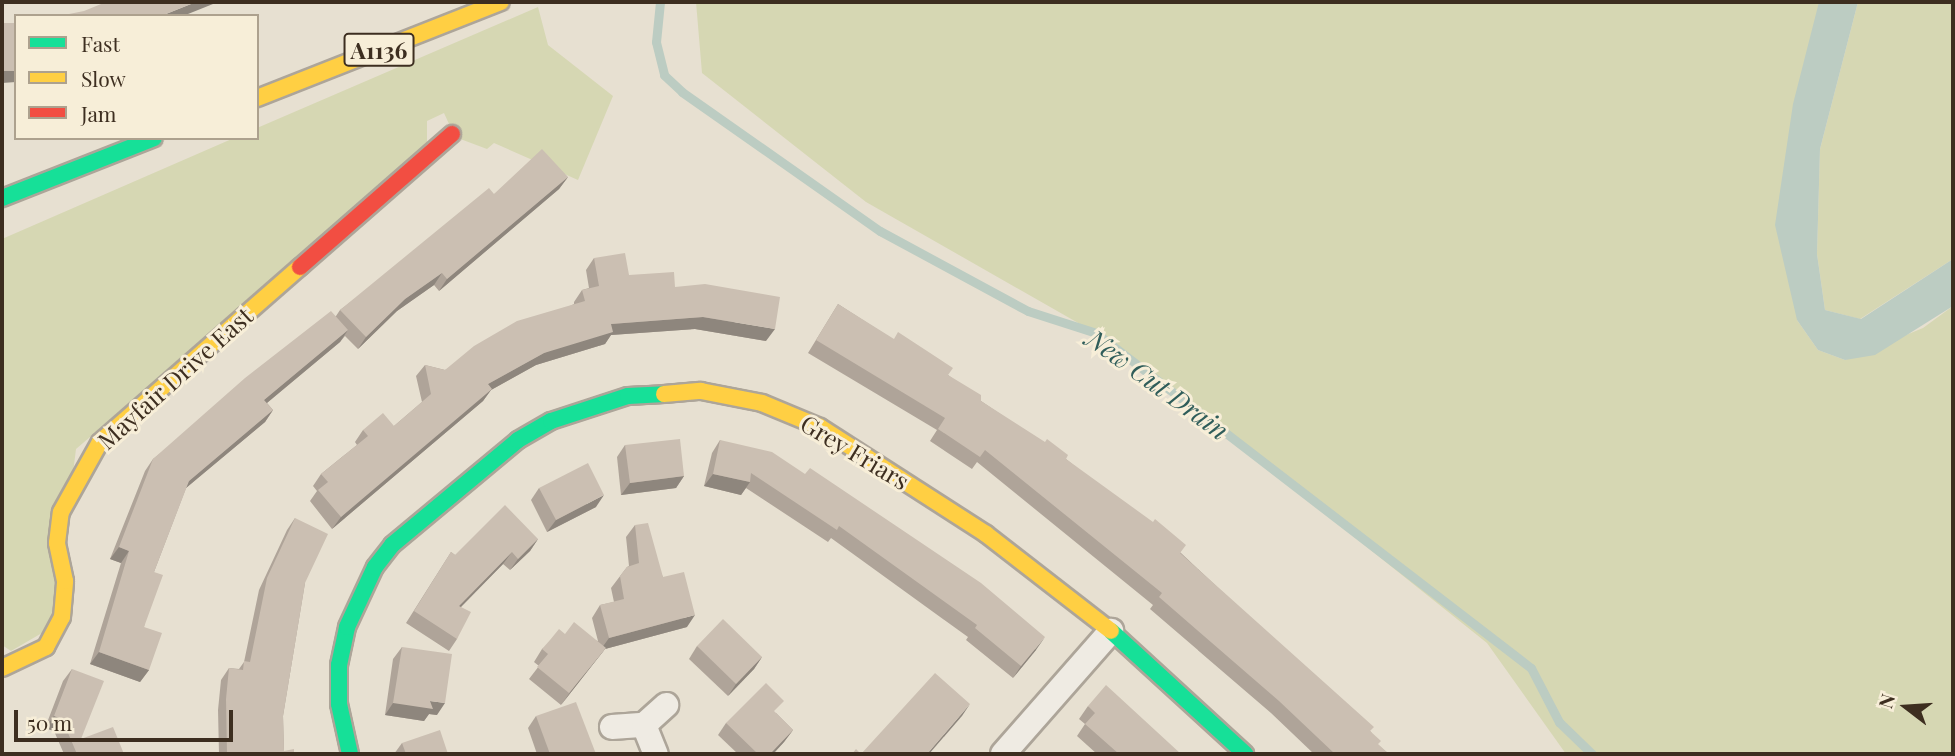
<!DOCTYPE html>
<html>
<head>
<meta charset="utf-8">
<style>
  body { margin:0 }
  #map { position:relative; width:1955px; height:756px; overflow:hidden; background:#e7e0d1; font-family:"Playfair Display",serif }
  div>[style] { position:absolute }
  .green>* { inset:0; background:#d6d7b3 }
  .water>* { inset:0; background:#bcccc2 }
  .stream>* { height:9px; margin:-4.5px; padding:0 4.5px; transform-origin:4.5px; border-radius:4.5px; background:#bcccc2 }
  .roads { filter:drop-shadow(2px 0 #ada599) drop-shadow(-2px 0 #ada599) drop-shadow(0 2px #ada599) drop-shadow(0 -2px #ada599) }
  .street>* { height:24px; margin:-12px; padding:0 12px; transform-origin:12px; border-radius:12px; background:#efebe3 }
  .fast>* { height:16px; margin:-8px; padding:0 8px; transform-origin:8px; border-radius:8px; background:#16e098 }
  .slow>* { height:16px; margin:-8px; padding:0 8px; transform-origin:8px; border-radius:8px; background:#ffcf43 }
  .jam>* { height:16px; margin:-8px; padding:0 8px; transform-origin:8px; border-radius:8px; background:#f24e42 }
  .wall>* { inset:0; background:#afa499 }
  .shaded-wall>* { inset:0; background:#8e867d }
  .building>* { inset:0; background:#cbbfb2 }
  span { translate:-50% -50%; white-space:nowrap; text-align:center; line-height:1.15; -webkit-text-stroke:6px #f7eed8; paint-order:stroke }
  .shield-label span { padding:2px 5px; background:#f7eed8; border:2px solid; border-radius:5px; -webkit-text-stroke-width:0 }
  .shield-label { font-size:23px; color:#3d2e20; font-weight:700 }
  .street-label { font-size:24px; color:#3d2e20 }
  .water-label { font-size:26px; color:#2f5d5a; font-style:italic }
  .frame { position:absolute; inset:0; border:4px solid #3d2e20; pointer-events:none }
  .legend { position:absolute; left:14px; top:14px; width:245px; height:126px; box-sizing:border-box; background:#f7eed8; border:2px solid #ada18e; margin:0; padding:9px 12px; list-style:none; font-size:21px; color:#3d2e20 }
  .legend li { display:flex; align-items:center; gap:14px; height:35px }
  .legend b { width:35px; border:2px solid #ada18e }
  .north { position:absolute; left:1871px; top:672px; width:70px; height:70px; -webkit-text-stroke:5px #f7eed8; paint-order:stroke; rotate:287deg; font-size:19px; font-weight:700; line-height:28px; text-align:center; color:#3d2e20 }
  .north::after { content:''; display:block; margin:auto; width:24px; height:32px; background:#3d2e20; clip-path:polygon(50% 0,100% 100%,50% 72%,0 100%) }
  .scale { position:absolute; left:14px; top:710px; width:219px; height:32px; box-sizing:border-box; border:4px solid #3d2e20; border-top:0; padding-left:9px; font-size:21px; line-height:24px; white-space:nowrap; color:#3d2e20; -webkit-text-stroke:5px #f7eed8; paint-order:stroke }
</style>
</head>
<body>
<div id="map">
  <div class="green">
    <i style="clip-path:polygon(696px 2px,1819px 2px,1797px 320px,1818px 350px,1845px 360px,1923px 328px,1953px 306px,1953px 754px,1566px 754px,1487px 643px,1108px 340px,866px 202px,702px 73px)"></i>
    <i style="clip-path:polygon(1858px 2px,1953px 2px,1953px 259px,1860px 319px,1825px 310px,1817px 254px,1820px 149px)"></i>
    <i style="clip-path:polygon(538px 7px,548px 45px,613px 96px,578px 180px,494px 143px,487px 149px,455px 137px,444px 113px,427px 121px,427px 148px,76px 449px,54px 626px,11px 651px,2px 645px,2px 239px,234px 138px,257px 138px,257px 128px)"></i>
  </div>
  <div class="water">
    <i style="clip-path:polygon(1819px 2px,1858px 2px,1820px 149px,1817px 254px,1825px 310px,1861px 319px,1953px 259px,1953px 306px,1875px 355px,1845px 360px,1818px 350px,1797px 320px,1775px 225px,1793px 104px)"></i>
  </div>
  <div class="stream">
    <i style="left:660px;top:2px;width:40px;rotate:95.7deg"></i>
    <i style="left:656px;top:42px;width:34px;rotate:76deg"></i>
    <i style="left:664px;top:75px;width:25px;rotate:43deg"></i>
    <i style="left:682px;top:92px;width:242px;rotate:35.1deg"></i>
    <i style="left:880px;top:231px;width:168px;rotate:28.4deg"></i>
    <i style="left:1028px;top:311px;width:71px;rotate:17.9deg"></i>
    <i style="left:1096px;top:333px;width:549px;rotate:37.6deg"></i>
    <i style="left:1531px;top:668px;width:61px;rotate:62.6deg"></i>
    <i style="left:1559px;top:722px;width:46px;rotate:44.1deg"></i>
  </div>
  <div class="roads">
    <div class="street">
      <i style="left:644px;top:725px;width:31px;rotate:68deg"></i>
      <i style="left:612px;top:727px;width:32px;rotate:-4deg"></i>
      <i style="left:644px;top:725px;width:30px;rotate:-42deg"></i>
      <i style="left:1003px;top:754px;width:164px;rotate:-48.7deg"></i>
    </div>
    <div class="fast">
      <i style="left:2px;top:198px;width:163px;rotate:-21.5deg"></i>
      <i style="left:1111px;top:631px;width:182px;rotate:42.5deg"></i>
      <i style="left:350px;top:754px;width:51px;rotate:-102.4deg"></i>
      <i style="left:339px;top:704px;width:39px;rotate:-90deg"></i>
      <i style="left:339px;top:665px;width:39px;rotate:-78deg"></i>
      <i style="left:347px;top:627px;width:66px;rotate:-65deg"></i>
      <i style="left:375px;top:567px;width:28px;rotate:-52deg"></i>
      <i style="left:392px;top:545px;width:164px;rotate:-39.8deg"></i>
      <i style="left:518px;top:440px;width:38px;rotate:-30deg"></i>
      <i style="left:551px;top:421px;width:81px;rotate:-18deg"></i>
      <i style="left:628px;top:396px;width:36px;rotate:-3deg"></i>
    </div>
    <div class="slow">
      <i style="left:257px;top:98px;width:262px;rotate:-21.5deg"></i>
      <i style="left:664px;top:394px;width:37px;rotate:-5deg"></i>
      <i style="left:701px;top:391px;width:62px;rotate:11.1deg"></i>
      <i style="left:762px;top:403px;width:63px;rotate:22.5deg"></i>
      <i style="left:820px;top:427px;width:197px;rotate:32.8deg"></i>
      <i style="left:986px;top:534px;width:158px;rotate:37.8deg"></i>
      <i style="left:2px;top:668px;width:49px;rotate:-25.5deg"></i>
      <i style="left:46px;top:647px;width:34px;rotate:-62deg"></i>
      <i style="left:62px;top:617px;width:36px;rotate:-85deg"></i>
      <i style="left:65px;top:581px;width:39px;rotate:-102deg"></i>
      <i style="left:57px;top:543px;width:31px;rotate:-83deg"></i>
      <i style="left:61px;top:512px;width:80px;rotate:-60.9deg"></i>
      <i style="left:100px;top:442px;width:266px;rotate:-41.2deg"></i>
    </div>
    <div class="jam">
      <i style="left:300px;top:267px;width:202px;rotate:-41.2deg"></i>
    </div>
  </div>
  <div class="wall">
    <i style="clip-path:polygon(568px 177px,559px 189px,439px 291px,434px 285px,397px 311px,358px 349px,345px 336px,340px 342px,267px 403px,273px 410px,265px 422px,186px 488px,154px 572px,144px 627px,149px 670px,140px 682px,90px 664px,121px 563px,110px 559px,145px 471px,153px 459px,336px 316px,340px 310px,494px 194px)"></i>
    <i style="clip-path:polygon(594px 258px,629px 275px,675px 287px,766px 341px,695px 329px,611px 335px,605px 344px,536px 365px,491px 390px,483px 401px,332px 529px,310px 501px,317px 491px,313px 486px,321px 474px,357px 445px,355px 442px,363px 430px,394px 426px,422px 402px,416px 376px,425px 365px,445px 370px,574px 304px,574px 302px,582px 290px,589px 288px,586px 270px)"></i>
    <i style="clip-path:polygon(838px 304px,948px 375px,981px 401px,1066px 459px,1181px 553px,1371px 732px,1378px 745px,1389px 754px,1314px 754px,1271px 713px,1150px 609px,1153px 605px,977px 462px,972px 469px,930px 441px,937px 430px,808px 353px)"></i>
    <i style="clip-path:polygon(720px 440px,1036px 650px,1013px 678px,966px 640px,968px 637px,831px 538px,828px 542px,746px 488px,741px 495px,704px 486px,712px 453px)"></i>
    <i style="clip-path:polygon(625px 445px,684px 476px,676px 488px,621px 495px,617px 457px)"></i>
    <i style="clip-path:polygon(539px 488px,596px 507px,547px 532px,531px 500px)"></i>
    <i style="clip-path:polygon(295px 518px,305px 583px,283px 716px,284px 751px,294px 754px,219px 754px,218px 710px,221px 680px,229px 668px,239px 669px,244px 662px,259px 590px,287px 530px)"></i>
    <i style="clip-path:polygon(635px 525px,663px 577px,687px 627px,605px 649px,561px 705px,529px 679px,539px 666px,534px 662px,542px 649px,565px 634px,598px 641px,592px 618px,600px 605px,614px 602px,611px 588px,627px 567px,629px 566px,626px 537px)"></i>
    <i style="clip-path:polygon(538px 539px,530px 551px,510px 570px,503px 564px,461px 607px,457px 639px,449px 651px,406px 623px,451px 552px,455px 555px)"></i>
    <i style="clip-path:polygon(697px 646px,762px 657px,754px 669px,728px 696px,689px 659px)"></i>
    <i style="clip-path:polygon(402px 647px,437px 715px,429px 714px,424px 721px,385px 715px,393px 659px)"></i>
    <i style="clip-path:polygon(72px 669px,81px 739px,124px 754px,64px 754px,54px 731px,45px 728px,63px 681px)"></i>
    <i style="clip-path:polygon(1088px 706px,1181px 754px,1097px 754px,1077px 736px,1085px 724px,1079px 719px)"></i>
    <i style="clip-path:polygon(776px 713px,793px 730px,784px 742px,773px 754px,738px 754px,718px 735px,726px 723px)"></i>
    <i style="clip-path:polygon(536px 716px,596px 754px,537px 754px,528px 728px)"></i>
    <i style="clip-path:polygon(402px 743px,448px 754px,394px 754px)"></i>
  </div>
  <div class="shaded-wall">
    <i style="clip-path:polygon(196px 2px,218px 2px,183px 16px,161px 16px)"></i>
    <i style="clip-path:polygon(2px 71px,16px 71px,16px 82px,2px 83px)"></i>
    <i style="clip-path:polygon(568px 177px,559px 189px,439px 291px,447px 279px)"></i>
    <i style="clip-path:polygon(442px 273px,434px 285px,397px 311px,358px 349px,366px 337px,405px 299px)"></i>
    <i style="clip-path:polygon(703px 317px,775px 329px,766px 341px,695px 329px,611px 335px,605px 344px,536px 365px,491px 390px,483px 401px,332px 529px,341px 517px,488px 384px,544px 353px,611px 324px)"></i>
    <i style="clip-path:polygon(348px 330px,340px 342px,256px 412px,264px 400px)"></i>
    <i style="clip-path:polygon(273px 410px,265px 422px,180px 493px,189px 481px)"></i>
    <i style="clip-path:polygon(713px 474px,750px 482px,741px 495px,704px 486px)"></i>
    <i style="clip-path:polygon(684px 476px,676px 488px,621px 495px,630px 483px)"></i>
    <i style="clip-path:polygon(604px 495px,596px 507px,547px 532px,556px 520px)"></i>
    <i style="clip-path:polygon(538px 539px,530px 551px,510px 570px,518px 559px)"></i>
    <i style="clip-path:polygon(119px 547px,129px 551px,121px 563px,110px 559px)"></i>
    <i style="clip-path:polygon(512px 552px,503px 564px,451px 617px,459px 606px)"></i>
    <i style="clip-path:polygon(695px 615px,687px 627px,605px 649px,561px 705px,609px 638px)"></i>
    <i style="clip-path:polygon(1045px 637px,1036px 650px,1013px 678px,1021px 666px)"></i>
    <i style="clip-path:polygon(99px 652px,149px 670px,140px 682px,90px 664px)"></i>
    <i style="clip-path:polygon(762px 657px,754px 669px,728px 696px,736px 684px)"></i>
    <i style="clip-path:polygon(430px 701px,445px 703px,437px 715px,429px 714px,424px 721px,385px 715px,393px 703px)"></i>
    <i style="clip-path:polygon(970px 704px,962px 716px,929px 754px,927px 754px)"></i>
    <i style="clip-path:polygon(54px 716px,62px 719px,54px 731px,45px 728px)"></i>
    <i style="clip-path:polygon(793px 730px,784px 742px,773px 754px,770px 754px)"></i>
  </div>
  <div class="building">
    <i style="clip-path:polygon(106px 2px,196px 2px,161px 16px,59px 16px,84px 11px)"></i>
    <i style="clip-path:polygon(2px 23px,16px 23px,16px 71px,2px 71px)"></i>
    <i style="clip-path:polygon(542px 149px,568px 177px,447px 279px,442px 273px,405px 299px,366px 337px,340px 310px,489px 188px,494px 194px)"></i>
    <i style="clip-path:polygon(625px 253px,629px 275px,674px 272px,675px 287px,705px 284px,780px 297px,775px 329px,703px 317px,611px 324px,613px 332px,544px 353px,488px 384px,492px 389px,341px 517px,318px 490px,328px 482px,321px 474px,368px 436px,363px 430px,383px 413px,394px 426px,431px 394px,425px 365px,445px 370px,474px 346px,517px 321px,585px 301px,582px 290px,599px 286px,594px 258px)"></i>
    <i style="clip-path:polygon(838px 304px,894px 339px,898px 332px,953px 368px,948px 375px,981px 395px,981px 401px,1045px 442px,1047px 439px,1068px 455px,1066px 459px,1153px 522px,1155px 519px,1186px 545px,1180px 553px,1374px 727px,1370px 731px,1381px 741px,1378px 744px,1389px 754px,1335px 754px,1279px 701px,1159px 597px,1162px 593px,985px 450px,980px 457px,938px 429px,945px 418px,816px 340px)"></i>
    <i style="clip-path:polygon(331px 311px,348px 330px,264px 400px,273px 410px,189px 481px,154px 572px,163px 575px,144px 627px,162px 633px,149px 670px,99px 652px,129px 551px,119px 547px,153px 459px,245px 378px)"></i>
    <i style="clip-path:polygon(680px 439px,684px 476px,630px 483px,625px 445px)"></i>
    <i style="clip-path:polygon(720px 440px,772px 452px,805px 474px,810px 468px,981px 583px,1045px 637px,1021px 666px,975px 628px,977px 625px,839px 526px,837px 530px,751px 473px,750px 482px,713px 474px)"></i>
    <i style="clip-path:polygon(588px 463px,604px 495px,556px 520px,539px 488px)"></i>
    <i style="clip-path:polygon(505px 505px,538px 539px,518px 559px,512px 552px,459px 606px,471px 612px,457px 639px,414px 611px,451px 552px,455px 555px)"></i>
    <i style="clip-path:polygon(295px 518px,328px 534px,305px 583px,283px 716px,284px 751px,294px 749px,294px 754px,227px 754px,226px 699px,229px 668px,243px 670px,244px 661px,250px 662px,267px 578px)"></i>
    <i style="clip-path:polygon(648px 523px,663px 577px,684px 572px,695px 615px,609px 638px,600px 605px,624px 599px,620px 576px,627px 567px,639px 563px,635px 525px)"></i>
    <i style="clip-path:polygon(723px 619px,762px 657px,736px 684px,697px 646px)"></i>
    <i style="clip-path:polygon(574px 622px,606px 648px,569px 693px,537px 667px,548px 654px,542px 649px,550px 640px,559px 629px,565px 634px)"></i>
    <i style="clip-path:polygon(402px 647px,452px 654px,445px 703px,430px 701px,433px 709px,393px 703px)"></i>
    <i style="clip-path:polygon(72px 669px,104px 681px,81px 739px,113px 727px,124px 754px,77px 754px,62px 719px,54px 716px)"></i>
    <i style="clip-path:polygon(935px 673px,970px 704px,927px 754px,924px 754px,922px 752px,920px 754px,852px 754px,856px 749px,861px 754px)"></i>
    <i style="clip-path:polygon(766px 683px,784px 701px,774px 711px,793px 730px,770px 754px,758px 754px,726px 723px)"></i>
    <i style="clip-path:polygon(1106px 685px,1181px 754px,1119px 754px,1085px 724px,1095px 713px,1088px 706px)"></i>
    <i style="clip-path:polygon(576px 702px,596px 754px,550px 754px,536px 716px)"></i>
    <i style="clip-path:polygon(440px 730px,448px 754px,406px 754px,402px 743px)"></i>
  </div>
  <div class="shield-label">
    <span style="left:379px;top:50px">A1136</span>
  </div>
  <div class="street-label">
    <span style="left:175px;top:378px;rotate:-42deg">Mayfair Drive East</span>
    <span style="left:855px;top:452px;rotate:31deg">Grey Friars</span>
  </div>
  <div class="water-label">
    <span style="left:1158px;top:384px;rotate:36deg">New Cut Drain</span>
  </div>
  <div class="frame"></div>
  <ul class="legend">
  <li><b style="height:9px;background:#16e098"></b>Fast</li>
  <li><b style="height:9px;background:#ffcf43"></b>Slow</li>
  <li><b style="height:9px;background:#f24e42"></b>Jam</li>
  </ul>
  <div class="north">N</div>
  <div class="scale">50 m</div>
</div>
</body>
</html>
